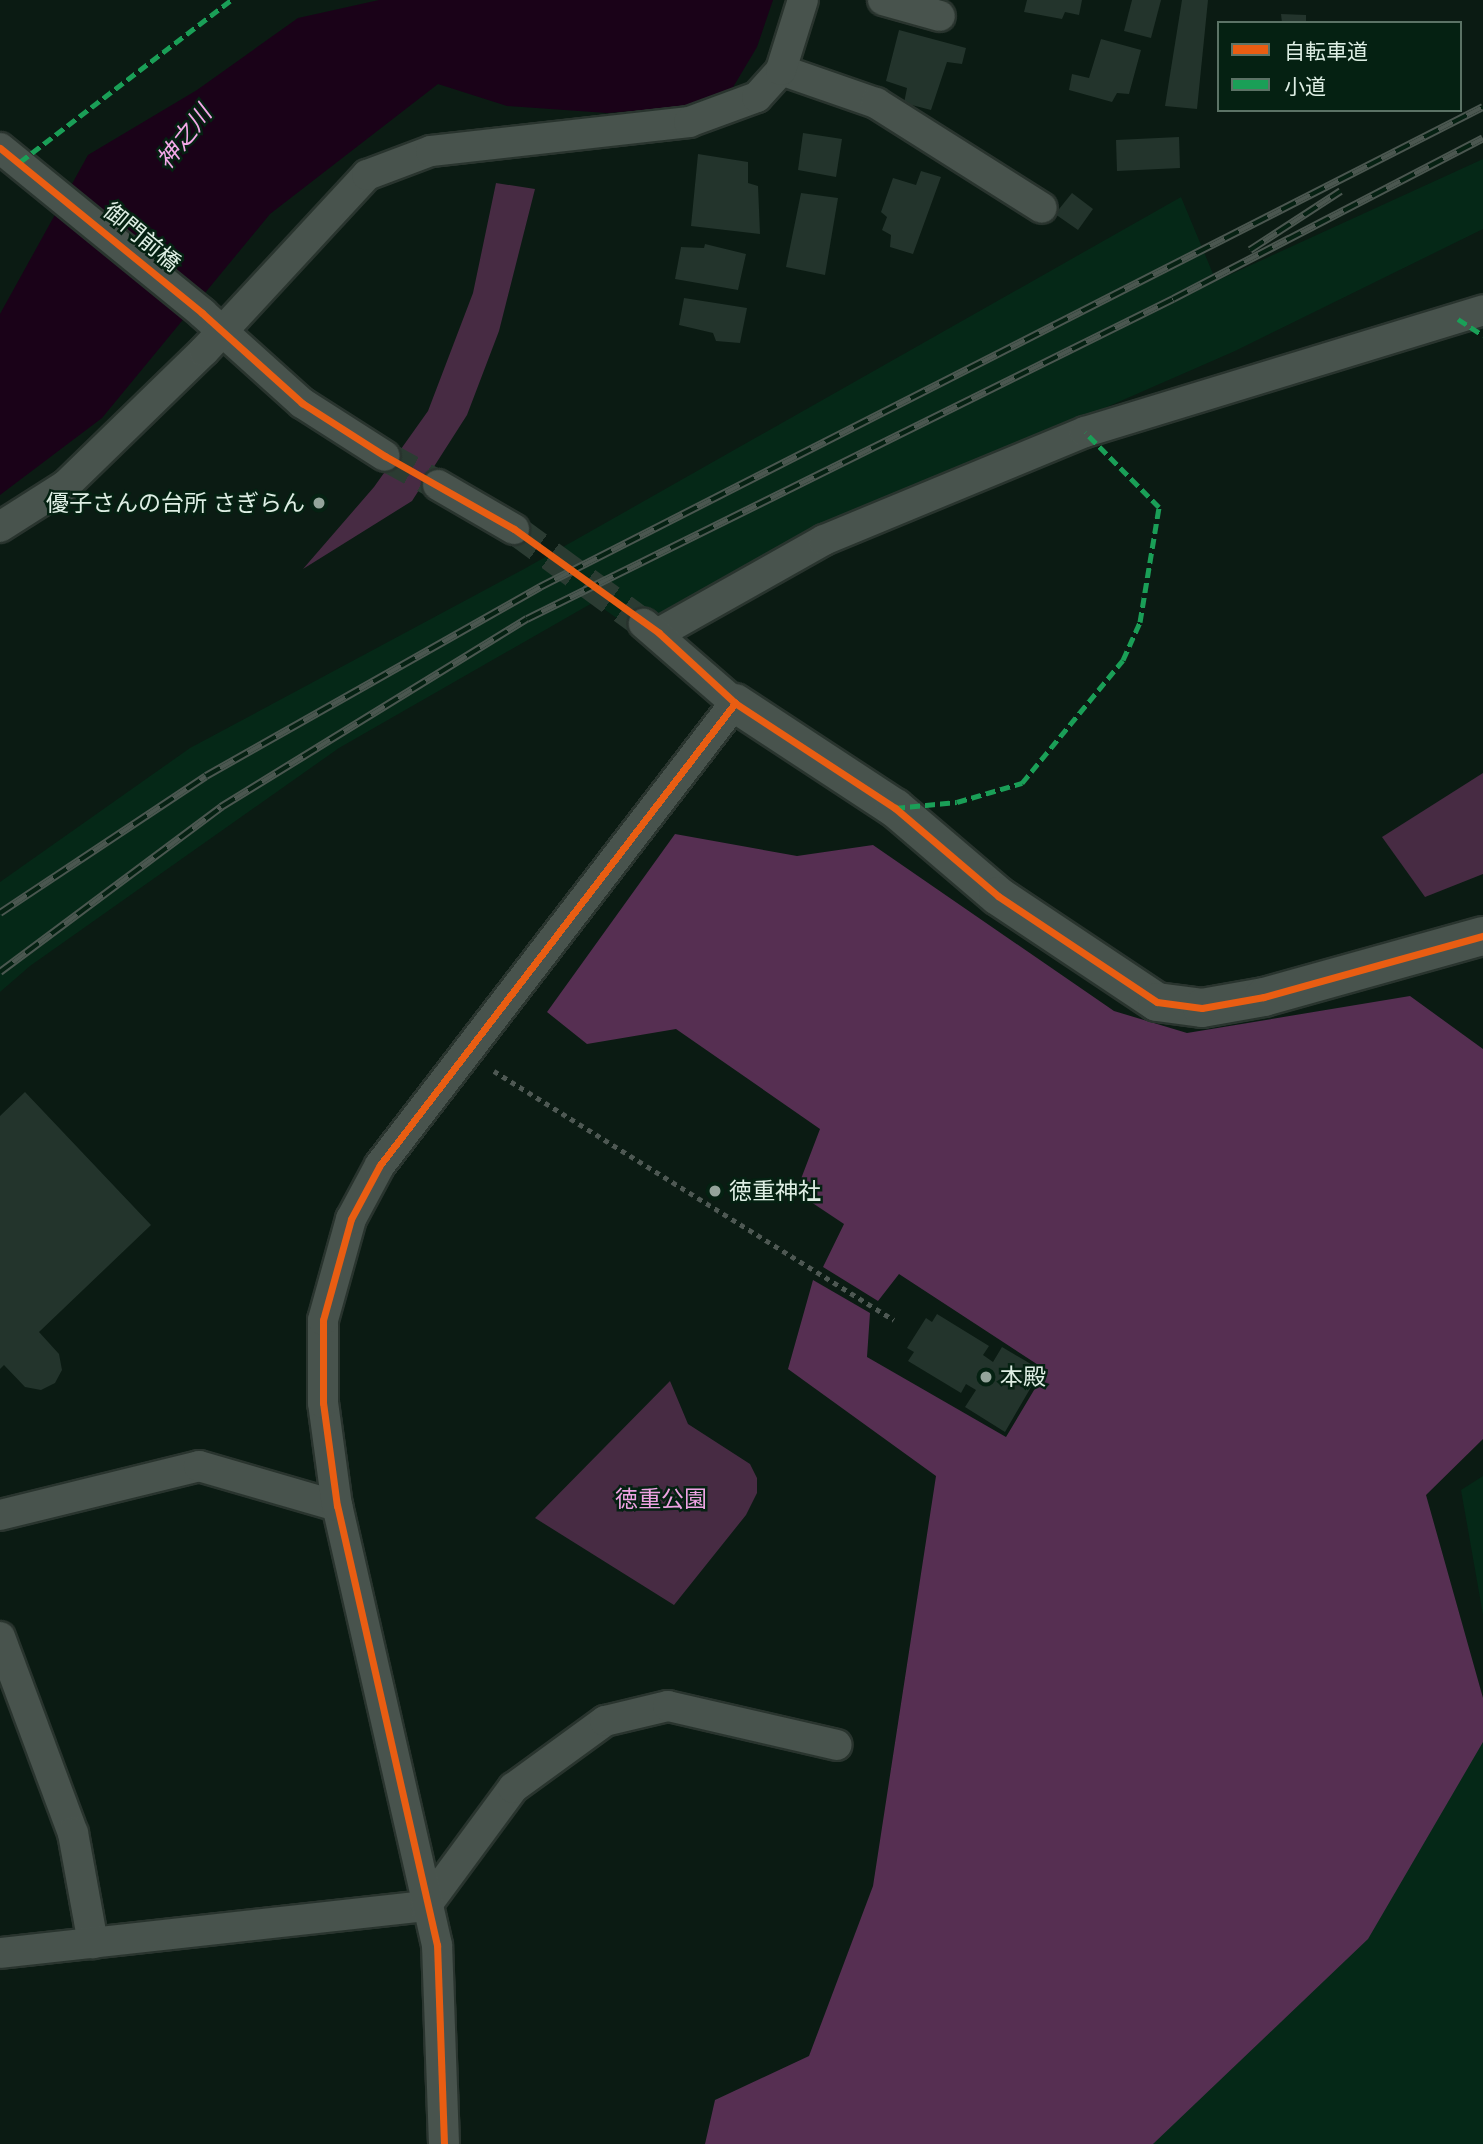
<!DOCTYPE html>
<html>
<head>
<meta charset="utf-8">
<style>
  body { margin:0 }
  #map { position:relative; width:1483px; height:2144px; overflow:hidden; background:#0b1b13; font-family:"Space Grotesk","Noto Sans JP",sans-serif }
  div>[style] { position:absolute }
  .built>* { inset:0; background:#052817 }
  .green>* { inset:0; background:#472b43 }
  .forest>* { inset:0; background:#562f52 }
  .water>* { inset:0; background:#1a0218 }
  .building>* { inset:0; background:#23342c }
  .street-tunnel>* { height:30px; margin-top:-15px; transform-origin:0; background:repeating-linear-gradient(90deg,#2b3b32 0 30px,transparent 0 45px) }
  .path>* { height:4.5px; margin-top:-2.25px; transform-origin:0; background:repeating-linear-gradient(90deg,#4e5853 0 5px,transparent 0 10px) }
  .roads { filter:drop-shadow(2px 0 #29342e) drop-shadow(-2px 0 #29342e) drop-shadow(0 2px #29342e) drop-shadow(0 -2px #29342e) }
  .street>* { height:30px; margin:-15px; padding:0 15px; transform-origin:15px; border-radius:15px; background:#48534d }
  .secondary>* { height:38px; margin:-19px; padding:0 19px; transform-origin:19px; border-radius:19px; background:#48534d }
  .rail>* { height:8px; margin-top:-4px; transform-origin:0; background:repeating-linear-gradient(90deg,#052112 0 16px,#4b5750 0 32px); box-sizing:border-box; border-block:2px solid #4b5750 }
  .quiet>* { height:5px; margin-top:-2.5px; transform-origin:0; background:repeating-linear-gradient(90deg,#1a9f57 0 10px,transparent 0 15px) }
  .cycleway>* { height:7px; margin:-3.5px; padding:0 3.5px; transform-origin:3.5px; border-radius:3.5px; background:#e95d12 }
  .dots>* { width:19px; height:19px; translate:-50% -50%; box-sizing:border-box; border:4px solid #052112; border-radius:50% }
  span { translate:-50% -50%; white-space:nowrap; text-align:center; line-height:1.15; -webkit-text-stroke:5px #052112; paint-order:stroke }
  .street-label { font-size:23px; color:#deeee4 }
  .poi-label { font-size:23px; color:#deeee4 }
  .right { translate:-100% -50%; text-align:right }
  .left { translate:0 -50%; text-align:left }
  .park-label { font-size:23px; color:#eea3e3 }
  .water-label { font-size:24px; color:#f3a8e8; font-style:italic }
  .legend { position:absolute; left:1217px; top:21px; width:245px; height:91px; box-sizing:border-box; background:#052112; border:2px solid #5c7366; margin:0; padding:9px 12px; list-style:none; font-size:21px; color:#deeee4 }
  .legend li { display:flex; align-items:center; gap:14px; height:35px }
  .legend b { width:35px; border:2px solid #5c7366 }
</style>
</head>
<body>
<div id="map">
  <div class="built">
    <i style="clip-path:polygon(1483px 159px,1483px 229px,1235px 351px,816px 534px,667px 621px,646px 609px,632px 629px,594px 602px,339px 748px,30px 966px,0 992px,0 882px,190px 748px,524px 569px,1181px 197px,1216px 281px)"></i>
    <i style="clip-path:polygon(1483px 1476px,1483px 1615px,1461px 1490px)"></i>
    <i style="clip-path:polygon(1483px 1701px,1483px 2144px,1134px 2144px)"></i>
  </div>
  <div class="green">
    <i style="clip-path:polygon(496px 183px,535px 189px,499px 331px,467px 415px,412px 501px,303px 569px,374px 487px,428px 411px,473px 293px)"></i>
    <i style="clip-path:polygon(1483px 773px,1483px 874px,1425px 897px,1382px 837px)"></i>
    <i style="clip-path:polygon(670px 1381px,688px 1424px,750px 1464px,757px 1478px,757px 1493px,746px 1515px,674px 1605px,535px 1518px)"></i>
  </div>
  <div class="forest">
    <i style="clip-path:polygon(675px 834px,797px 856px,873px 845px,1114px 1011px,1187px 1033px,1410px 996px,1483px 1049px,1483px 1439px,1426px 1495px,1483px 1698px,1483px 1742px,1368px 1939px,1153px 2144px,705px 2144px,715px 2100px,809px 2056px,873px 1886px,936px 1476px,788px 1369px,813px 1280px,870px 1313px,867px 1357px,1006px 1437px,1046px 1370px,899px 1274px,878px 1301px,823px 1267px,844px 1224px,796px 1192px,820px 1129px,676px 1029px,587px 1044px,547px 1012px)"></i>
  </div>
  <div class="water">
    <i style="clip-path:polygon(379px 0,773px 0,757px 47px,723px 104px,607px 113px,507px 106px,438px 84px,270px 214px,102px 418px,0 495px,0 314px,88px 155px,197px 90px,298px 18px)"></i>
  </div>
  <div class="building">
    <i style="clip-path:polygon(1027px 0,1082px 0,1079px 15px,1065px 12px,1062px 19px,1024px 12px)"></i>
    <i style="clip-path:polygon(1132px 0,1161px 0,1151px 38px,1124px 31px)"></i>
    <i style="clip-path:polygon(1182px 0,1208px 0,1197px 109px,1165px 106px)"></i>
    <i style="clip-path:polygon(1281px 14px,1306px 15px,1306px 23px,1282px 23px)"></i>
    <i style="clip-path:polygon(899px 30px,966px 48px,962px 64px,947px 62px,931px 110px,904px 103px,907px 88px,886px 81px)"></i>
    <i style="clip-path:polygon(1101px 39px,1141px 50px,1129px 94px,1117px 93px,1112px 102px,1069px 90px,1072px 74px,1089px 78px)"></i>
    <i style="clip-path:polygon(803px 133px,842px 139px,836px 177px,798px 170px)"></i>
    <i style="clip-path:polygon(1179px 137px,1180px 168px,1117px 171px,1116px 140px)"></i>
    <i style="clip-path:polygon(698px 154px,748px 162px,748px 183px,758px 186px,760px 234px,691px 226px)"></i>
    <i style="clip-path:polygon(921px 171px,941px 177px,913px 254px,890px 247px,891px 235px,882px 230px,887px 217px,881px 212px,893px 178px,916px 185px)"></i>
    <i style="clip-path:polygon(801px 193px,838px 198px,825px 275px,786px 267px)"></i>
    <i style="clip-path:polygon(1072px 193px,1093px 209px,1078px 230px,1055px 214px)"></i>
    <i style="clip-path:polygon(705px 244px,746px 254px,738px 290px,675px 279px,681px 247px,704px 248px)"></i>
    <i style="clip-path:polygon(684px 298px,747px 308px,740px 343px,716px 341px,713px 333px,679px 325px)"></i>
    <i style="clip-path:polygon(25px 1092px,151px 1225px,39px 1332px,59px 1354px,62px 1370px,55px 1383px,41px 1390px,25px 1387px,4px 1365px,0 1369px,0 1116px)"></i>
    <i style="clip-path:polygon(937px 1314px,989px 1346px,983px 1355px,993px 1362px,1002px 1347px,1041px 1370px,1005px 1432px,965px 1407px,976px 1390px,966px 1384px,961px 1393px,908px 1361px,914px 1352px,907px 1348px,926px 1318px,932px 1322px)"></i>
  </div>
  <div class="street-tunnel">
    <i style="left:385px;top:456px;width:60px;rotate:28.7deg"></i>
    <i style="left:514px;top:529px;width:161px;rotate:36.2deg"></i>
  </div>
  <div class="path">
    <i style="left:494px;top:1071px;width:471px;rotate:31.9deg"></i>
  </div>
  <div class="roads">
    <div class="street">
      <i style="left:883px;top:0;width:59px;rotate:15.7deg"></i>
      <i style="left:781px;top:70px;width:101px;rotate:19.2deg"></i>
      <i style="left:876px;top:103px;width:196px;rotate:32.3deg"></i>
      <i style="left:0;top:148px;width:261px;rotate:39.2deg"></i>
      <i style="left:202px;top:313px;width:135px;rotate:42deg"></i>
      <i style="left:302px;top:403px;width:98px;rotate:32.6deg"></i>
      <i style="left:438px;top:485px;width:88px;rotate:30.1deg"></i>
      <i style="left:0;top:527px;width:78px;rotate:-32.5deg"></i>
      <i style="left:66px;top:485px;width:192px;rotate:-44.2deg"></i>
      <i style="left:204px;top:351px;width:240px;rotate:-47.2deg"></i>
      <i style="left:367px;top:175px;width:68px;rotate:-20.6deg"></i>
      <i style="left:431px;top:151px;width:260px;rotate:-6.4deg"></i>
      <i style="left:689px;top:122px;width:72px;rotate:-20.2deg"></i>
      <i style="left:757px;top:97px;width:36px;rotate:-48deg"></i>
      <i style="left:781px;top:70px;width:73px;rotate:-72.6deg"></i>
      <i style="left:659px;top:633px;width:189px;rotate:-29.4deg"></i>
      <i style="left:824px;top:540px;width:282px;rotate:-22.5deg"></i>
      <i style="left:1085px;top:432px;width:416px;rotate:-17deg"></i>
      <i style="left:0;top:1515px;width:205px;rotate:-13.8deg"></i>
      <i style="left:199px;top:1466px;width:144px;rotate:16.2deg"></i>
      <i style="left:0;top:1637px;width:209px;rotate:69.6deg"></i>
      <i style="left:73px;top:1833px;width:112px;rotate:79.7deg"></i>
      <i style="left:0;top:1953px;width:429px;rotate:-6.3deg"></i>
      <i style="left:426px;top:1906px;width:147px;rotate:-53.6deg"></i>
      <i style="left:513px;top:1788px;width:114px;rotate:-36.1deg"></i>
      <i style="left:605px;top:1721px;width:65px;rotate:-13.4deg"></i>
      <i style="left:668px;top:1706px;width:173px;rotate:13deg"></i>
      <i style="left:444px;top:2144px;width:199px;rotate:-92deg"></i>
      <i style="left:437px;top:1945px;width:450px;rotate:-102.8deg"></i>
      <i style="left:337px;top:1506px;width:104px;rotate:-97.7deg"></i>
      <i style="left:323px;top:1403px;width:83px;rotate:-90deg"></i>
      <i style="left:323px;top:1320px;width:105px;rotate:-74.5deg"></i>
      <i style="left:351px;top:1219px;width:61px;rotate:-61.8deg"></i>
      <i style="left:380px;top:1165px;width:583px;rotate:-52.46deg"></i>
      <i style="left:735px;top:703px;width:121px;rotate:-139deg"></i>
    </div>
    <div class="secondary">
      <i style="left:735px;top:703px;width:191px;rotate:33.3deg"></i>
      <i style="left:895px;top:808px;width:135px;rotate:40.5deg"></i>
      <i style="left:998px;top:896px;width:191px;rotate:33.7deg"></i>
      <i style="left:1157px;top:1002px;width:45px;rotate:7.6deg"></i>
      <i style="left:1202px;top:1008px;width:63px;rotate:-10.1deg"></i>
      <i style="left:1264px;top:997px;width:227px;rotate:-15.6deg"></i>
    </div>
  </div>
  <div class="rail">
    <i style="left:1250px;top:250px;width:108px;rotate:-33deg"></i>
    <i style="left:0;top:913px;width:247px;rotate:-33.6deg"></i>
    <i style="left:206px;top:776px;width:384px;rotate:-29.5deg"></i>
    <i style="left:540px;top:587px;width:1058px;rotate:-26.98deg"></i>
    <i style="left:0;top:972px;width:276px;rotate:-36.7deg"></i>
    <i style="left:221px;top:807px;width:359px;rotate:-31.6deg"></i>
    <i style="left:527px;top:619px;width:721px;rotate:-26.35deg"></i>
    <i style="left:1173px;top:299px;width:349px;rotate:-27.4deg"></i>
  </div>
  <div class="quiet">
    <i style="left:20px;top:162px;width:266px;rotate:-37.5deg"></i>
    <i style="left:1458px;top:319px;width:30px;rotate:33deg"></i>
    <i style="left:895px;top:808px;width:62px;rotate:-5.5deg"></i>
    <i style="left:957px;top:802px;width:68px;rotate:-16.3deg"></i>
    <i style="left:1022px;top:783px;width:159px;rotate:-50.6deg"></i>
    <i style="left:1123px;top:660px;width:42px;rotate:-65.9deg"></i>
    <i style="left:1140px;top:622px;width:117px;rotate:-80.6deg"></i>
    <i style="left:1159px;top:507px;width:105px;rotate:-134.6deg"></i>
  </div>
  <div class="cycleway">
    <i style="left:0;top:148px;width:261px;rotate:39.2deg"></i>
    <i style="left:202px;top:313px;width:135px;rotate:42deg"></i>
    <i style="left:302px;top:403px;width:98px;rotate:32.6deg"></i>
    <i style="left:385px;top:456px;width:148px;rotate:29.5deg"></i>
    <i style="left:514px;top:529px;width:178px;rotate:35.6deg"></i>
    <i style="left:659px;top:633px;width:103px;rotate:42.6deg"></i>
    <i style="left:735px;top:703px;width:191px;rotate:33.3deg"></i>
    <i style="left:895px;top:808px;width:135px;rotate:40.5deg"></i>
    <i style="left:998px;top:896px;width:191px;rotate:33.7deg"></i>
    <i style="left:1157px;top:1002px;width:45px;rotate:7.6deg"></i>
    <i style="left:1202px;top:1008px;width:63px;rotate:-10.1deg"></i>
    <i style="left:1264px;top:997px;width:227px;rotate:-15.6deg"></i>
    <i style="left:444px;top:2144px;width:199px;rotate:-92deg"></i>
    <i style="left:437px;top:1945px;width:450px;rotate:-102.8deg"></i>
    <i style="left:337px;top:1506px;width:104px;rotate:-97.7deg"></i>
    <i style="left:323px;top:1403px;width:83px;rotate:-90deg"></i>
    <i style="left:323px;top:1320px;width:105px;rotate:-74.5deg"></i>
    <i style="left:351px;top:1219px;width:61px;rotate:-61.8deg"></i>
    <i style="left:380px;top:1165px;width:583px;rotate:-52.46deg"></i>
  </div>
  <div class="dots">
    <i style="left:319px;top:503px;background:#94a49b"></i>
    <i style="left:715px;top:1191px;background:#94a49b"></i>
    <i style="left:986px;top:1377px;background:#94a49b"></i>
  </div>
  <div class="street-label">
    <span style="left:142px;top:237px;rotate:40deg">御門前橋</span>
  </div>
  <div class="poi-label">
    <span class="right" style="left:305px;top:503px">優子さんの台所 さぎらん</span>
    <span class="left" style="left:729px;top:1191px">徳重神社</span>
    <span class="left" style="left:1000px;top:1377px">本殿</span>
  </div>
  <div class="park-label">
    <span style="left:661px;top:1499px">徳重公園</span>
  </div>
  <div class="water-label">
    <span style="left:184px;top:137px;rotate:-52deg">神之川</span>
  </div>
  <ul class="legend">
  <li><b style="height:9px;background:#e95d12"></b>自転車道</li>
  <li><b style="height:9px;background:#1a9f57"></b>小道</li>
  </ul>
</div>
</body>
</html>
